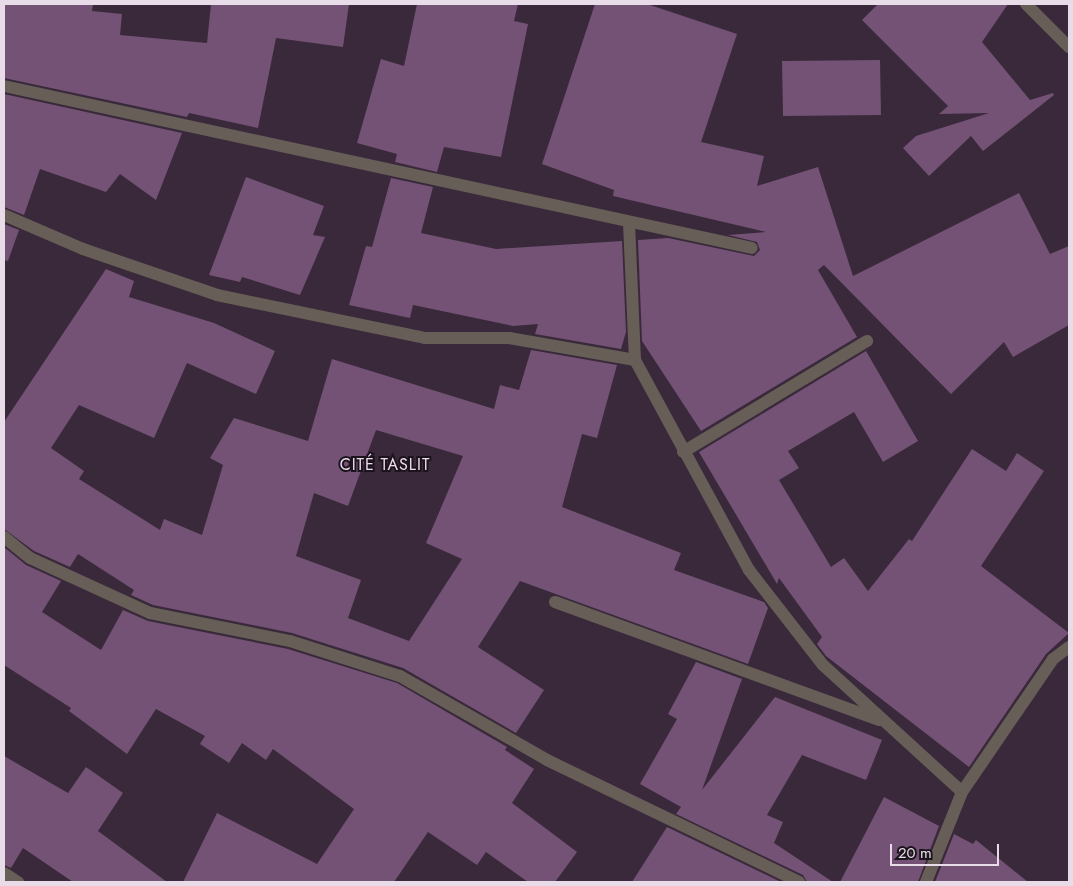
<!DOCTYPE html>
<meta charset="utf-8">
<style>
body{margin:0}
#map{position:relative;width:1073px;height:886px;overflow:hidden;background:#39293a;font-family:Jost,sans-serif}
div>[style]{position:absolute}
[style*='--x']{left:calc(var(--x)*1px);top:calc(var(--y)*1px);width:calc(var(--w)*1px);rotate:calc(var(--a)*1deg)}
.building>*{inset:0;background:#735275}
.street>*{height:12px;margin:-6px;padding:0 6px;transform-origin:6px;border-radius:6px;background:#675e57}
span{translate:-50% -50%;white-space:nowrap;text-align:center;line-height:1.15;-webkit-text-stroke:4px #1c141c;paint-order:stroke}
.neighbourhood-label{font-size:16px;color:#efdaf0;letter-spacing:1px}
.frame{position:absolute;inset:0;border:5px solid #e7dce7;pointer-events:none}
.scale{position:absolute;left:890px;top:844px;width:109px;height:22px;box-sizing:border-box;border:2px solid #e7dce7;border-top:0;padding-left:6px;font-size:15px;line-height:18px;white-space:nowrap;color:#e7dce7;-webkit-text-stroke:4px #1c141c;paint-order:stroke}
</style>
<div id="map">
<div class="building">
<div style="clip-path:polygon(4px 4px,93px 4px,92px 11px,122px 14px,120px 35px,207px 43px,211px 4px,349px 4px,343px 47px,276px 38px,258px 128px,189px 113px,187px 117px,4px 78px)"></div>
<div style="clip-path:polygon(417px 4px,518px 4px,514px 21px,528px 24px,501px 157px,444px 147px,437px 172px,395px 162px,397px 154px,357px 143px,381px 59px,404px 66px)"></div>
<div style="clip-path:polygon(595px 4px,647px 4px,737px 34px,701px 142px,764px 156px,757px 186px,818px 167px,853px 276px,1019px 193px,1050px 254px,1069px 246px,1069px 325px,1013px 357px,1004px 342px,951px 394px,824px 265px,818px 270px,857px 337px,701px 431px,642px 341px,638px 240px,668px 238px,754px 256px,760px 250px,757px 242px,728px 235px,766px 232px,613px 196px,614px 190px,542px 164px)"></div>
<div style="clip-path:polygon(878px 4px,1008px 4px,982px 42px,1030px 100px,1053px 93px,1054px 95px,983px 151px,971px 136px,929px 176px,903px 148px,916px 136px,989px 113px,939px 114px,948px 106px,862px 20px)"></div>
<div style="clip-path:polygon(880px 60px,881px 115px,783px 116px,782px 61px)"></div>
<div style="clip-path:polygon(4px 94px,182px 133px,156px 200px,120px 174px,106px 192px,40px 169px,24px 215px,4px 207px)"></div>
<div style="clip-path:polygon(246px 177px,324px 206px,313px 235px,325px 237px,300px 295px,242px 277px,240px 282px,209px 275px)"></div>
<div style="clip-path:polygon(391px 178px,433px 187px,421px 233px,496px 249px,622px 241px,626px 332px,621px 349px,535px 334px,538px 324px,513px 326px,413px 305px,410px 318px,349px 305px,366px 246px,372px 247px)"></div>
<div style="clip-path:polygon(4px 224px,19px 230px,8px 261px,4px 260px)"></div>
<div style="clip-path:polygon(evenodd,106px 269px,134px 281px,129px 297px,214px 323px,275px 351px,256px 394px,187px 363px,154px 438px,79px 405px,51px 448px,84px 471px,79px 479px,160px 530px,164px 519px,202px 535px,223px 465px,210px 458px,234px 418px,308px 441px,332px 359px,494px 409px,500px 385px,519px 390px,531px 350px,617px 365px,597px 438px,582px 434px,562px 507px,681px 553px,674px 570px,764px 602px,768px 608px,748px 664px,520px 581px,478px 647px,544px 690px,516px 733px,403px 668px,292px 633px,153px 605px,131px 595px,134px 590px,78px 554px,70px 567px,34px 551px,4px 529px,4px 422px,106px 269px,376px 430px,463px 456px,426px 543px,462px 559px,409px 641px,348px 618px,361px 580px,296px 556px,314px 493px,348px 506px,376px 430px)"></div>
<div style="clip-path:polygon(866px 351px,918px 441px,883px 462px,854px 412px,788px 451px,799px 468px,779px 480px,831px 567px,844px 558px,868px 591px,909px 539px,912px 541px,972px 449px,1006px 471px,1017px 453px,1044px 471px,981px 566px,1069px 633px,1046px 654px,969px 767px,826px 656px,817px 644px,822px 637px,779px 578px,777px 584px,699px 452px)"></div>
<div style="clip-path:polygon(4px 547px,26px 565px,61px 581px,42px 612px,101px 650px,123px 610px,148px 621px,288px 649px,397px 683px,507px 747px,505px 750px,534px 769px,512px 803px,577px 852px,555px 882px,528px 882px,486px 852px,477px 865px,428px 832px,394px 882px,183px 882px,217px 813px,317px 864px,354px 809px,273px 749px,266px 760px,242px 743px,229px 763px,200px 744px,205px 736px,156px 709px,127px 754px,69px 711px,71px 708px,4px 665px)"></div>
<div style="clip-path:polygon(696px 662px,742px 679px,702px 790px,775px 697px,882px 740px,866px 780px,802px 755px,767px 815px,783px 822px,774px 843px,833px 882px,807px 882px,803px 875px,676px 814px,681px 807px,640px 784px,677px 719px,668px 714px)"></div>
<div style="clip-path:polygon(4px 756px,68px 793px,86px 767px,123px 793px,98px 831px,167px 882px,73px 882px,23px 848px,11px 868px,4px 865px)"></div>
<div style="clip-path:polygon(884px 797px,939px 826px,918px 882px,840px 882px)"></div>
<div style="clip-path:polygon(667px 827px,781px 882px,632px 882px)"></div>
<div style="clip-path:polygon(954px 834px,973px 844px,976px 840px,1028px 882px,935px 882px)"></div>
</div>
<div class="street">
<div style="--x:1026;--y:4;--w:61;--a:45"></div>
<div style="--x:4;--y:86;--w:765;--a:12.22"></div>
<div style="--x:4;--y:215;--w:86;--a:23.3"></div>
<div style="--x:83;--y:249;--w:142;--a:18.9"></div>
<div style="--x:217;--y:295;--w:212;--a:11.7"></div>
<div style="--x:425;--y:338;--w:84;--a:0"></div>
<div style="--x:509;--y:338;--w:128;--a:9.9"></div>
<div style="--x:629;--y:223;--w:137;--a:87.5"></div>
<div style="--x:635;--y:360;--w:239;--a:61.5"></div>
<div style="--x:749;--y:570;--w:120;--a:52.1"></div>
<div style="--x:823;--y:665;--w:188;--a:42.4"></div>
<div style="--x:683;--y:452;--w:215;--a:-31.1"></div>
<div style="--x:4;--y:537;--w:33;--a:39"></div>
<div style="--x:30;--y:558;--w:132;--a:24.6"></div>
<div style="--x:150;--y:613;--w:143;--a:11.3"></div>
<div style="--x:290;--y:641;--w:115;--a:17.7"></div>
<div style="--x:400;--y:676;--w:169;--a:29.7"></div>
<div style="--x:547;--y:760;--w:280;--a:25.8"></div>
<div style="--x:555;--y:602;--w:345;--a:20"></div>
<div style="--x:4;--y:873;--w:17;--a:33"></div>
<div style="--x:926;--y:882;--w:97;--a:-68.2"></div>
<div style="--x:962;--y:792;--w:161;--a:-55.6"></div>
<div style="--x:1053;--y:659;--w:20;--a:-37"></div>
</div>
<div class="neighbourhood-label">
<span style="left:385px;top:465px">CITÉ TASLIT</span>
</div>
<div class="frame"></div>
<div class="scale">20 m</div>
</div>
